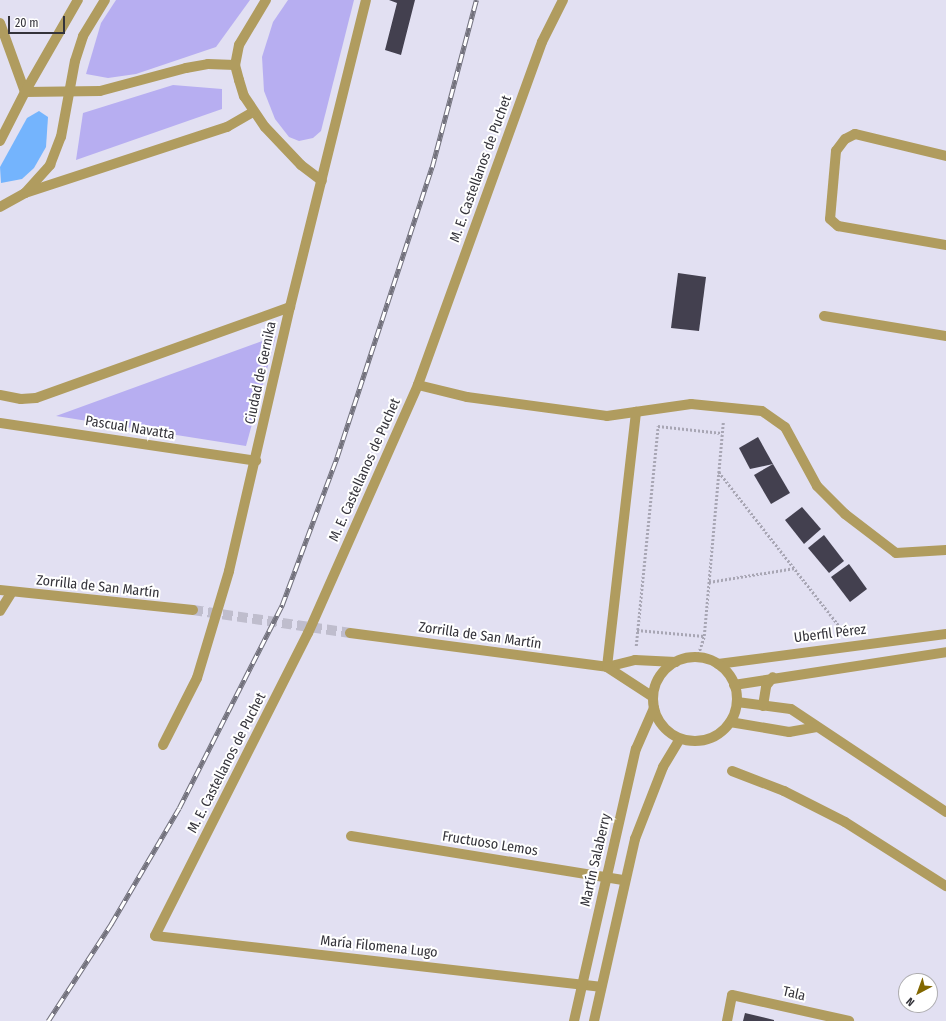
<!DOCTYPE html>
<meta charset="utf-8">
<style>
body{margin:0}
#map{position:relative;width:946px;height:1021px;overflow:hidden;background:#e2e0f2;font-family:"Fira Sans Condensed",sans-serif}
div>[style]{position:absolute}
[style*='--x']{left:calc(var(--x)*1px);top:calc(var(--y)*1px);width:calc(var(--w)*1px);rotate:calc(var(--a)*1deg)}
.green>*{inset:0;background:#b7aef1}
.water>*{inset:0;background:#74b4fd}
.building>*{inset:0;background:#43404f}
.tertiary-tunnel>*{height:10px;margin-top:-5px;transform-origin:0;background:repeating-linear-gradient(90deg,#bfbdcd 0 10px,transparent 0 15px)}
.path>*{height:2.5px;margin-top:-1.25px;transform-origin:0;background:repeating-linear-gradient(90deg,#a8a6b4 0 2px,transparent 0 4px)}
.service>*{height:10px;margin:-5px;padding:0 5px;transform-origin:5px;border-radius:5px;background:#b09c5f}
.minor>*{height:10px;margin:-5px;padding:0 5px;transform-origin:5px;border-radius:5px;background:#b09c5f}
.tertiary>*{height:10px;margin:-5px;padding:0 5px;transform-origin:5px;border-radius:5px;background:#b09c5f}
.tertiary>.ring{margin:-5px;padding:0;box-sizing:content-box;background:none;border:10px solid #b09c5f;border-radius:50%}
.rail>*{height:4.5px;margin-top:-2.25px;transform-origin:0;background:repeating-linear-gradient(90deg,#fff 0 9px,#72717c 0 18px);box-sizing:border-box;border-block:1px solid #72717c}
span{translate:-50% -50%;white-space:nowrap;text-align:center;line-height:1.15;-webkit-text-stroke:4px #fff;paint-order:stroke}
.street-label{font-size:14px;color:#34333a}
.north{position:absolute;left:898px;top:973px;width:40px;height:40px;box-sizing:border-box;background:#fff;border:1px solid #aeadb0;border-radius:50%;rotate:221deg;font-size:11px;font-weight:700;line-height:16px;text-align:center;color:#34333a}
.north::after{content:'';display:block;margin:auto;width:14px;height:18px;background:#826700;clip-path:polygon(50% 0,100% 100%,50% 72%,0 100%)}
.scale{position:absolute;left:8px;top:16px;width:57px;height:18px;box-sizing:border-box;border:2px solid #34333a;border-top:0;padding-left:5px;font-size:12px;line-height:14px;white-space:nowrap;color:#34333a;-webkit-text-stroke:3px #fff;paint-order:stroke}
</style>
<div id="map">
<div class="green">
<div style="clip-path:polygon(116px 0,250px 0,216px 47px,136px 74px,108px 78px,86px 74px,101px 23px)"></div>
<div style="clip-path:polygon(288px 0,354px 0,321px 131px,313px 138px,299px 141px,289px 137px,275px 119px,264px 91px,262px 57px,273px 22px)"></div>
<div style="clip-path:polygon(173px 85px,222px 89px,222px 109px,76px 160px,83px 113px)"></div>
<div style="clip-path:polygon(276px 336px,246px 446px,56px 416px)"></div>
</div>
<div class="water">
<div style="clip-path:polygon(39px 111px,48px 117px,46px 147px,34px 168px,22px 179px,1px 183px,0 167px,27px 118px)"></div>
</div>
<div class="building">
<div style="clip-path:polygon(389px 0,415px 0,401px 55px,385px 50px,397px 3px)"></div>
<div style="clip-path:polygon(678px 273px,706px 277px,699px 331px,671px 328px)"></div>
<div style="clip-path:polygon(758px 437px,773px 464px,750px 469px,739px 448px)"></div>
<div style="clip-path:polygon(773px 464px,790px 493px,771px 504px,754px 475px)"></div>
<div style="clip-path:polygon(802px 507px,821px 529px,804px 544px,785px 520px)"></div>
<div style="clip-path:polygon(824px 535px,844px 561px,829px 573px,808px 548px)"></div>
<div style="clip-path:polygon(849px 564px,867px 589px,850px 602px,831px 577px)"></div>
<div style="clip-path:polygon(745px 1013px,774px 1020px,774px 1021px,743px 1021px)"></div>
</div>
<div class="tertiary-tunnel">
<div style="--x:193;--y:610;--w:159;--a:8.3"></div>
</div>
<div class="path">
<div style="--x:719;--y:472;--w:204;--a:52"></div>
<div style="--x:709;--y:582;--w:87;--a:-9.2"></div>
<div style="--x:637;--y:630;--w:67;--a:5.1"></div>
<div style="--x:636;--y:646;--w:221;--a:-84.3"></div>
<div style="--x:658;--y:426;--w:64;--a:6.2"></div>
<div style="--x:697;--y:658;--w:23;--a:-72"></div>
<div style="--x:704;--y:636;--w:215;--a:-84.9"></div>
</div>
<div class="service">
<div style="--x:946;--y:156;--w:94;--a:-166.4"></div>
<div style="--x:855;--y:134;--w:11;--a:153"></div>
<div style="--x:845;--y:139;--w:15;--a:127"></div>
<div style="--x:836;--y:151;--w:68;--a:95"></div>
<div style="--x:830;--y:219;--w:11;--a:41"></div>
<div style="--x:838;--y:226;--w:110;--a:10"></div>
<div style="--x:824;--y:316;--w:124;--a:9.3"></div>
<div style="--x:0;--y:395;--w:21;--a:11"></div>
<div style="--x:21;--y:399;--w:15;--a:-4"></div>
<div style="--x:36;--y:398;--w:270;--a:-19.7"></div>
<div style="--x:0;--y:611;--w:22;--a:-58"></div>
<div style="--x:607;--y:667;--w:257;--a:-83.5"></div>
</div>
<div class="minor">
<div style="--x:266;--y:0;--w:52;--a:121"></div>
<div style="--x:239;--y:45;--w:20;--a:101"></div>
<div style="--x:235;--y:65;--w:16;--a:75"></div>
<div style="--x:239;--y:80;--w:17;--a:73"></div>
<div style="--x:244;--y:96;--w:37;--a:56"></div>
<div style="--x:265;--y:127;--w:52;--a:46.5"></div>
<div style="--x:301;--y:165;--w:26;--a:37"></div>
<div style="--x:563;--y:0;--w:47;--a:116.6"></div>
<div style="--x:542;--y:42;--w:365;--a:109.9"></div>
<div style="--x:418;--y:385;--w:271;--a:113.9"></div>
<div style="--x:308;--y:633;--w:339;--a:116.8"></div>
<div style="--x:155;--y:936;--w:448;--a:6.5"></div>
<div style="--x:0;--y:23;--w:73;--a:70.1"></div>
<div style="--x:25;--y:92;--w:75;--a:-0.8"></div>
<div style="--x:100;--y:91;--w:89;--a:-15"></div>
<div style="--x:186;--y:68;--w:22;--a:-10"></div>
<div style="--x:208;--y:64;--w:27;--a:2"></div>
<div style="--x:25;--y:193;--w:213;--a:-18.1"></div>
<div style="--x:227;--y:127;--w:30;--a:-30"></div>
<div style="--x:418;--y:385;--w:50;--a:13.8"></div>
<div style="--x:467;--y:397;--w:141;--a:7.7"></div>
<div style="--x:607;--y:416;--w:85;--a:-8.1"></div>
<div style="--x:691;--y:404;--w:71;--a:5.6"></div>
<div style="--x:762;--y:411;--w:28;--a:35"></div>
<div style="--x:785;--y:427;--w:67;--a:61.5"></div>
<div style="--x:817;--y:486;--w:40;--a:45"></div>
<div style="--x:845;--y:514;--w:64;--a:37.4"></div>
<div style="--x:896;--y:553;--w:50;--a:-3.4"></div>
<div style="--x:0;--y:423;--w:259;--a:8.4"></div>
<div style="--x:718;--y:664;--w:230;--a:-7.5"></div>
<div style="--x:734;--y:685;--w:215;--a:-8.8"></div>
<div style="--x:163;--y:745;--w:75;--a:-63.1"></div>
<div style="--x:197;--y:678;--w:112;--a:-73.3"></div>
<div style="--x:229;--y:571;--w:271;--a:-77"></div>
<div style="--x:290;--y:307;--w:316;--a:-76.1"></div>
<div style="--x:732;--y:771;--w:56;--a:21"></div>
<div style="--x:784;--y:791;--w:68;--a:26.9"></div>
<div style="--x:845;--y:822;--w:120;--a:32.4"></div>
<div style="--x:351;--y:836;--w:277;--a:9.2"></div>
<div style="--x:727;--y:1021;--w:26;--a:-79"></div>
<div style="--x:732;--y:995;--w:120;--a:12.5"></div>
</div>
<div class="tertiary">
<div style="--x:0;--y:141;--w:55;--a:-63"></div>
<div style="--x:25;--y:92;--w:106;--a:-60.1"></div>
<div style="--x:0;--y:207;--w:29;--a:-29"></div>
<div style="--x:25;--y:193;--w:38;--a:-48"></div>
<div style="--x:50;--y:165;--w:30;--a:-69"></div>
<div style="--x:61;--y:137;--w:77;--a:-79.6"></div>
<div style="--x:75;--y:61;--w:26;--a:-72"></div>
<div style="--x:83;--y:36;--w:42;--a:-58.6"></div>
<div style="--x:0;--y:590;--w:194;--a:5.9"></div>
<div style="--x:350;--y:633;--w:259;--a:7.5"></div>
<div style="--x:607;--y:667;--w:29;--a:-14"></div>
<div style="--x:635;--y:660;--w:41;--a:2.8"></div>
<div class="ring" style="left:653px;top:657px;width:74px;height:74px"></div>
<div style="--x:607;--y:667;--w:55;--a:33.1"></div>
<div style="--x:737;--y:702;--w:54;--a:7.4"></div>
<div style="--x:791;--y:709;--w:186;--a:33.6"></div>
<div style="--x:763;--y:706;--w:20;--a:-81"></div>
<div style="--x:766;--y:686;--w:11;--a:-52"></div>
<div style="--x:730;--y:722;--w:60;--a:9.6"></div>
<div style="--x:789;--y:732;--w:28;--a:-10"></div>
<div style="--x:574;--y:1021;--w:279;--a:-77.2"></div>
<div style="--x:636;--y:749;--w:45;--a:-66.3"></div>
<div style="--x:594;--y:1021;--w:187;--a:-77.3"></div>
<div style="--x:635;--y:839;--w:77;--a:-68.7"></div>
<div style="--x:663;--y:767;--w:33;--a:-59"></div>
</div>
<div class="rail">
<div style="--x:48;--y:1021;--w:116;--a:-57"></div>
<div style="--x:111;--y:924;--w:134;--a:-59.6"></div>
<div style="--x:179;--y:808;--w:228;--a:-63.1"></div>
<div style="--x:282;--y:605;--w:158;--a:-69.6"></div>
<div style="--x:337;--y:457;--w:305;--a:-71.9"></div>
<div style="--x:432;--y:167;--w:173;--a:-75.2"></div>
</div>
<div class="street-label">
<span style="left:481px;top:169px;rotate:-70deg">M. E. Castellanos de Puchet</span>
<span style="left:261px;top:373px;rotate:-78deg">Ciudad de Gernika</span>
<span style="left:130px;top:428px;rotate:9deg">Pascual Navatta</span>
<span style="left:365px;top:470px;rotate:-66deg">M. E. Castellanos de Puchet</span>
<span style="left:98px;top:587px;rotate:6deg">Zorrilla de San Martín</span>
<span style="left:830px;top:634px;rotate:-7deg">Uberfil Pérez</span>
<span style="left:480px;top:636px;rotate:8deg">Zorrilla de San Martín</span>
<span style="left:227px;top:763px;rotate:-63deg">M. E. Castellanos de Puchet</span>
<span style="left:490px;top:844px;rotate:9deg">Fructuoso Lemos</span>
<span style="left:596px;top:860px;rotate:-77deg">Martín Salaberry</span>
<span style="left:379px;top:947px;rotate:6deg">María Filomena Lugo</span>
<span style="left:794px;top:994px;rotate:13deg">Tala</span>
</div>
<div class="north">N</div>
<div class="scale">20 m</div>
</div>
